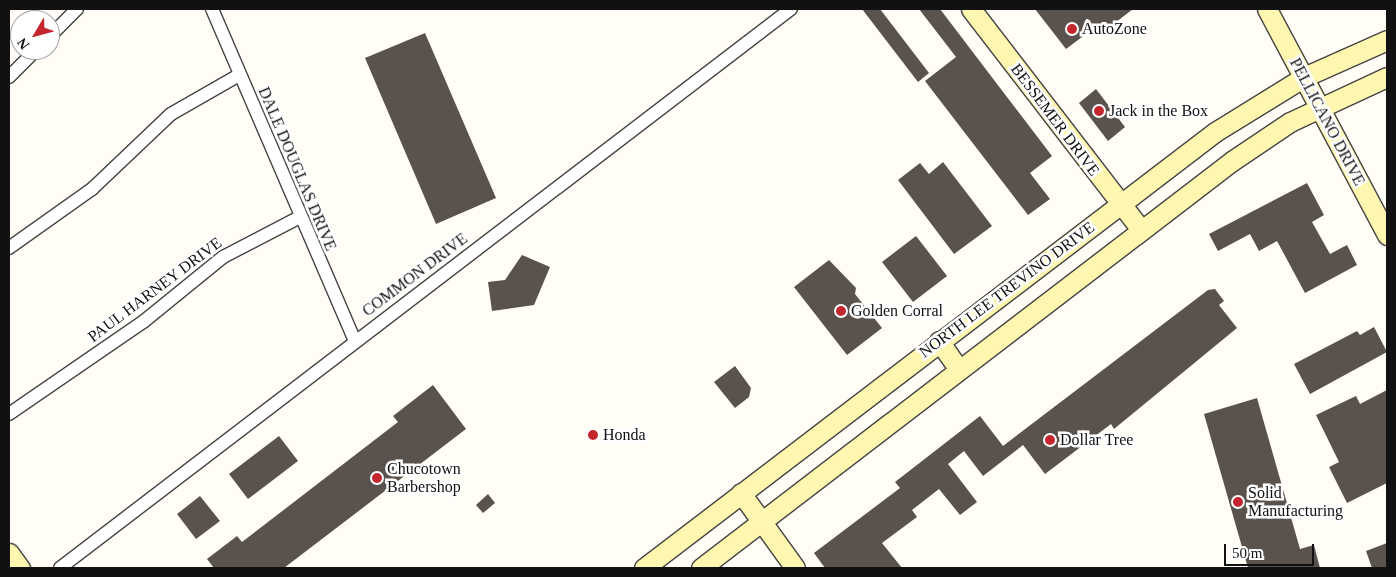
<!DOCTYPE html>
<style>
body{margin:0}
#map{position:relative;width:1396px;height:577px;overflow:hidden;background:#fffdf5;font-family:Georgia,serif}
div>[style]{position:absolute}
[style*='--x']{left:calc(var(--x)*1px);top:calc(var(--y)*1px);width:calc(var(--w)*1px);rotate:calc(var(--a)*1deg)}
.building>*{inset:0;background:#5a524d}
.roads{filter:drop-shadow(1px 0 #444) drop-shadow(-1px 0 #444) drop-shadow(0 1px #444) drop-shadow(0 -1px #444)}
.street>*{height:12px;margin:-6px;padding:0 6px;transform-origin:6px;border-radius:6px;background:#fff}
.secondary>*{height:19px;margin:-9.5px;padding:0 9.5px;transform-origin:9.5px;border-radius:9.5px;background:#fff6b0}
.dots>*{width:14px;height:14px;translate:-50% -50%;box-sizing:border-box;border:2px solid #fff;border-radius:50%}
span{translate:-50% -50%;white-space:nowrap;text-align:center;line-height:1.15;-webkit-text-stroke:5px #fff;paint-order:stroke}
.poi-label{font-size:16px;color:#111}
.left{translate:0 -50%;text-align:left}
.street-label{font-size:16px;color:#111}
.frame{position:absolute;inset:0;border:10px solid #111;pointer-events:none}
.north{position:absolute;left:10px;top:10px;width:50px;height:50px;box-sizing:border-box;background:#fff;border:1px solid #a0a0a0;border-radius:50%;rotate:233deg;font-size:14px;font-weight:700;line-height:20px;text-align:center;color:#111}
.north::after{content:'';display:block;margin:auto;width:18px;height:22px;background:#c4262e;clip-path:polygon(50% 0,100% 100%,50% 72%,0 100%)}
.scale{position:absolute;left:1224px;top:544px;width:90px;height:22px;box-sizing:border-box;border:2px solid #111;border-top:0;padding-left:6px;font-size:15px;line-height:18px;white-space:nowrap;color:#111;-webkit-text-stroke:4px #fff;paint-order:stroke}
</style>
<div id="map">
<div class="building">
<div style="clip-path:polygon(862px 9px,880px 9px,929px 73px,918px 82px)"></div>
<div style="clip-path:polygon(919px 9px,940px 9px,1052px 156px,1030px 173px,1050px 199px,1028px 215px,925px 81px,956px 57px)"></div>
<div style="clip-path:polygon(1035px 9px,1133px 9px,1103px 32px,1098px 25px,1066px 49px)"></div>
<div style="clip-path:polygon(425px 33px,496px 198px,436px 224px,365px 58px)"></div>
<div style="clip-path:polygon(1096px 89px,1125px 127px,1108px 141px,1079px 103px)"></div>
<div style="clip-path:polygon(943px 162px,992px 226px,954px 254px,898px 180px,920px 163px,929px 174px)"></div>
<div style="clip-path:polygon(1307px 183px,1324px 215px,1312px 222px,1330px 254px,1347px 245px,1357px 265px,1305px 293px,1277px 241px,1259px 251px,1250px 234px,1218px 251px,1209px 234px)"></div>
<div style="clip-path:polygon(916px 236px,947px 276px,913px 302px,882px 262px)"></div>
<div style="clip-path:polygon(522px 255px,550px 267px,534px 305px,492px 311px,488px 282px,505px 280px)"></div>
<div style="clip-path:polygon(829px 260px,856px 288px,855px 294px,882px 328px,847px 355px,794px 287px)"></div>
<div style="clip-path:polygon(1215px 289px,1224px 301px,1219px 305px,1237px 328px,1114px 429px,1111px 424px,1045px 474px,1023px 445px,983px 476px,964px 451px,948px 464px,977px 502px,960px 515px,939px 489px,912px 510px,917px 517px,882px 543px,902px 568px,825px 568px,814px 553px,900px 488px,895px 482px,980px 416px,1003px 446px,1208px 290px)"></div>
<div style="clip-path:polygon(1374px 327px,1387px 352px,1310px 394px,1294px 364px,1357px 331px,1360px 335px)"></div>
<div style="clip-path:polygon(735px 366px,751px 388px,749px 397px,735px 408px,714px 382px)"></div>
<div style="clip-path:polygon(433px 385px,466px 429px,284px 568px,214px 568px,207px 559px,237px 536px,242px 542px,398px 422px,393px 416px)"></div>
<div style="clip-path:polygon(1387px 390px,1387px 483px,1347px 503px,1329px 467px,1339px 462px,1316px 415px,1356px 396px,1360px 404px)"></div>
<div style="clip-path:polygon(1257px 398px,1300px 549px,1314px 545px,1320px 568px,1248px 568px,1204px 414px)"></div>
<div style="clip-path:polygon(279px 436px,298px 461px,248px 499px,229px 474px)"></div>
<div style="clip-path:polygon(488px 494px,495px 503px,483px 513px,476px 505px)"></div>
<div style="clip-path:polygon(200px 496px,220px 521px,196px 539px,177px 514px)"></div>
<div style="clip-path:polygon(1387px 543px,1387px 568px,1372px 568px,1366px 551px)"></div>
</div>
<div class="roads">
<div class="street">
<div style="--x:212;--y:9;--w:361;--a:66.7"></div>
<div style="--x:50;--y:36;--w:38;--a:-45"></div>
<div style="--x:9;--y:77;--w:38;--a:-45"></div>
<div style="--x:9;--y:248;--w:102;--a:-35.4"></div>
<div style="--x:92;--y:189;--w:109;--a:-43.5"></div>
<div style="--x:171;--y:114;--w:78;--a:-29.8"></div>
<div style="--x:9;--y:414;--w:163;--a:-34.5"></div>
<div style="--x:143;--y:322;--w:103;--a:-39.1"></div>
<div style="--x:223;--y:257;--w:87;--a:-27.5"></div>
<div style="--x:60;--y:568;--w:920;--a:-37.41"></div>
</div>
<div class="secondary">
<div style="--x:971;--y:9;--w:279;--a:52.4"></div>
<div style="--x:1267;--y:9;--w:256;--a:62"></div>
<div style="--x:939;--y:341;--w:35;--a:55"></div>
<div style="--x:741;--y:493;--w:92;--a:54.2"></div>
<div style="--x:9;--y:553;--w:19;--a:54"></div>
<div style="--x:644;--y:568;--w:718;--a:-37.36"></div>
<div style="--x:1215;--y:132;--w:105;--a:-31.7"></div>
<div style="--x:1304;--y:77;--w:91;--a:-24"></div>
<div style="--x:701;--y:568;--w:669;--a:-37.47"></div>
<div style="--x:1232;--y:161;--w:70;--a:-33.9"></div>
<div style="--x:1290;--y:122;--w:107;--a:-24.9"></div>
</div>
</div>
<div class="dots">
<div style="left:1072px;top:29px;background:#c4262e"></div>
<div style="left:1099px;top:111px;background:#c4262e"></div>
<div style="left:841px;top:311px;background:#c4262e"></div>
<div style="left:593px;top:435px;background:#c4262e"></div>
<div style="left:1050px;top:440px;background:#c4262e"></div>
<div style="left:377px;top:478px;background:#c4262e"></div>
<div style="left:1238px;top:502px;background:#c4262e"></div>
</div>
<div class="poi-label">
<span class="left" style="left:1082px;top:29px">AutoZone</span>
<span class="left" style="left:1109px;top:111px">Jack in the Box</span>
<span class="left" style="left:851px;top:311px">Golden Corral</span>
<span class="left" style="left:603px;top:435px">Honda</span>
<span class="left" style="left:1060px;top:440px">Dollar Tree</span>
<span class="left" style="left:387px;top:478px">Chucotown<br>Barbershop</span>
<span class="left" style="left:1248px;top:502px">Solid<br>Manufacturing</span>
</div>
<div class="street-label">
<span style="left:1055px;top:120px;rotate:53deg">BESSEMER DRIVE</span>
<span style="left:1327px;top:122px;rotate:62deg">PELLICANO DRIVE</span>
<span style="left:297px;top:169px;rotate:67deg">DALE DOUGLAS DRIVE</span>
<span style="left:415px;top:275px;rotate:-37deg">COMMON DRIVE</span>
<span style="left:155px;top:290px;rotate:-37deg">PAUL HARNEY DRIVE</span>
<span style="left:1007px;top:290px;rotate:-37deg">NORTH LEE TREVINO DRIVE</span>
</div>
<div class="frame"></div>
<div class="north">N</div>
<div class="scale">50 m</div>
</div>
